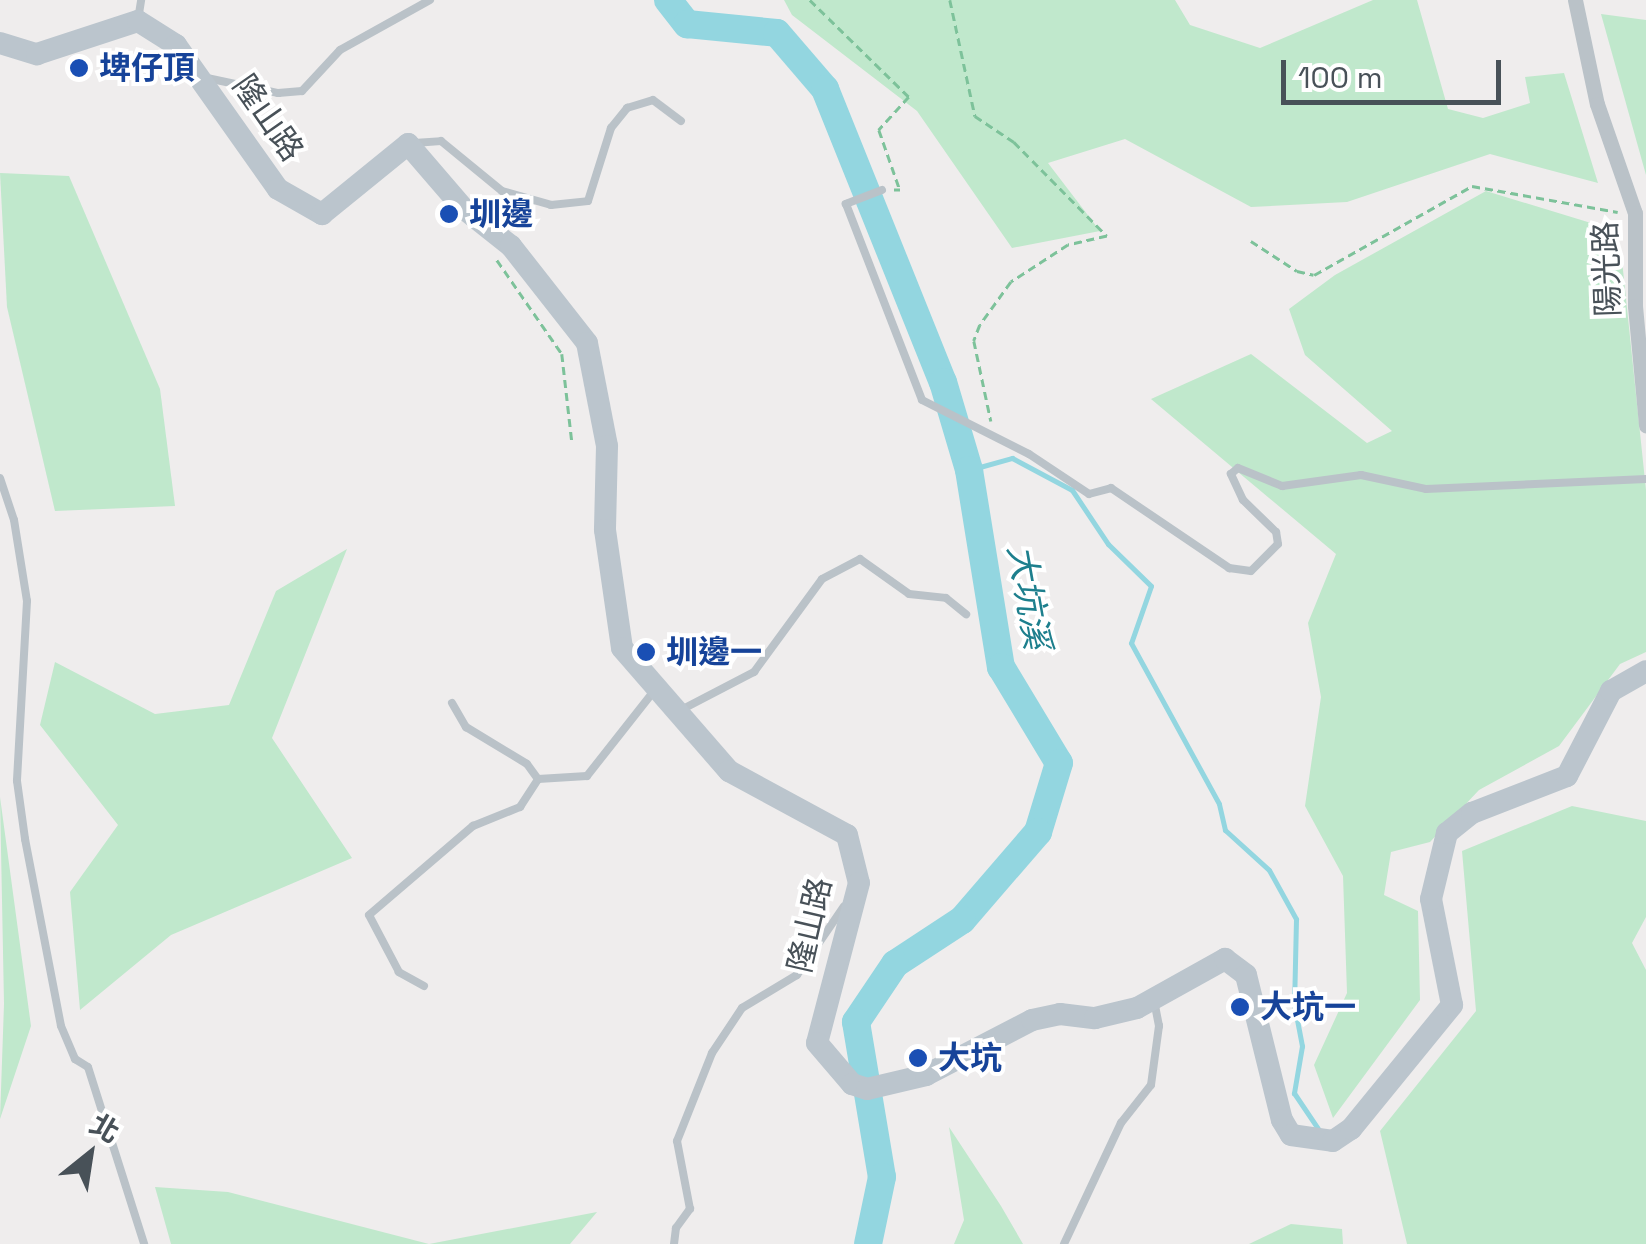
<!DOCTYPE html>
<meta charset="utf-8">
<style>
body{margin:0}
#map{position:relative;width:1646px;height:1244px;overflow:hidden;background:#efeded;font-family:"Space Grotesk","Noto Sans TC",sans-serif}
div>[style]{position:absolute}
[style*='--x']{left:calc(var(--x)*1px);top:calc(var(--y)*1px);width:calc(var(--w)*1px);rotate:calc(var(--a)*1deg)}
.green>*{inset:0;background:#c0e8cc}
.stream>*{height:5px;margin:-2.5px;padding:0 2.5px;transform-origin:2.5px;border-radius:2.5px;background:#93d6e0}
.river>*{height:28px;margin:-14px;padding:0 14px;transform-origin:14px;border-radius:14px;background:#93d6e0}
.path>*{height:2.5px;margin-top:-1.25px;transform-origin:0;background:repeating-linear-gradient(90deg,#7dc29a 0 8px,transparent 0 13px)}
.lane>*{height:8px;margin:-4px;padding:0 4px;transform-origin:4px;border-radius:4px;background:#bac2c8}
.street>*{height:15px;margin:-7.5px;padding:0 7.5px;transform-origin:7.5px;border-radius:7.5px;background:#bac2c8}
.secondary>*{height:22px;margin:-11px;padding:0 11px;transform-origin:11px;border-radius:11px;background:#bbc5cd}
.dots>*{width:28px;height:28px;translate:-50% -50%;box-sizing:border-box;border:5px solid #fff;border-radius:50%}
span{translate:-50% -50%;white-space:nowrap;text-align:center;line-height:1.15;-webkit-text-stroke:8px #fff;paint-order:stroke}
.transit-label{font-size:32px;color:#164399;font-weight:700}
.left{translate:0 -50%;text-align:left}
.street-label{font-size:32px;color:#485158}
.water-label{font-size:35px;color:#1d7f8d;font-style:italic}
.north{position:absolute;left:40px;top:1104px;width:100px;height:100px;-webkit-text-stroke:8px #fff;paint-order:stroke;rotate:30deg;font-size:28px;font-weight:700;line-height:40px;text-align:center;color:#485158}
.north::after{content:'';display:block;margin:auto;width:35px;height:45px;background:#485158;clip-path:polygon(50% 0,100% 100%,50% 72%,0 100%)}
.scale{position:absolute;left:1281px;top:60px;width:220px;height:45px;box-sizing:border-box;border:5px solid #485158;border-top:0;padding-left:12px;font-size:30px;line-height:35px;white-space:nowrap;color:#485158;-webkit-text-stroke:8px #fff;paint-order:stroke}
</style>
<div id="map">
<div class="green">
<div style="clip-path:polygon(784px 0,1175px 0,1190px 25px,1260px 48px,1373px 0,1417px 0,1448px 109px,1483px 118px,1530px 103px,1525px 77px,1564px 73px,1598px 183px,1490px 154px,1347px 202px,1251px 207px,1125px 139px,1048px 163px,1100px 231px,1012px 248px,917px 111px,792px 15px)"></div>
<div style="clip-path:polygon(1601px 14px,1646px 20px,1646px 175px)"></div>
<div style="clip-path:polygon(0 173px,69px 176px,160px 389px,175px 506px,55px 511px,7px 307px)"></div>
<div style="clip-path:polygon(1486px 191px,1591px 223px,1621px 251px,1646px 490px,1646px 652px,1620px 664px,1559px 746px,1479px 790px,1430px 842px,1391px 852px,1384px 895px,1418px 911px,1420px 1000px,1333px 1118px,1314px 1065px,1347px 993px,1343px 876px,1305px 806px,1321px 697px,1308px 623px,1336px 554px,1151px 399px,1251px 354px,1367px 443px,1392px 431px,1305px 355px,1289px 309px,1335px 275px)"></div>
<div style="clip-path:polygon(347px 549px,272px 738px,352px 858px,171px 935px,80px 1010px,70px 892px,118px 825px,40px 725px,55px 662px,155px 714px,229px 705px,276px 591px)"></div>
<div style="clip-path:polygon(0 797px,31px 1026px,0 1119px,4px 1004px)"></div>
<div style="clip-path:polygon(1572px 806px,1646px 821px,1646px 917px,1632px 943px,1646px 970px,1646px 1244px,1407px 1244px,1380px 1131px,1476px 1011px,1462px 851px)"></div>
<div style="clip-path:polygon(949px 1127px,1001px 1206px,1023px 1244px,954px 1244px,964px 1220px)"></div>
<div style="clip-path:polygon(155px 1187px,228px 1192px,429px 1244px,171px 1244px)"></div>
<div style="clip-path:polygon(597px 1212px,570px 1244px,429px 1244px)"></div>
<div style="clip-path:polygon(1291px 1224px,1342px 1229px,1343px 1244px,1249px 1244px)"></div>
</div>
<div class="stream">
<div style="--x:969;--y:470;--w:45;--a:-15.6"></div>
<div style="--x:1012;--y:458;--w:68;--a:28.1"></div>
<div style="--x:1072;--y:490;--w:65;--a:56.3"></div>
<div style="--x:1108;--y:544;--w:60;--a:44.3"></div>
<div style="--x:1151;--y:586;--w:60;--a:109.3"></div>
<div style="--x:1131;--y:643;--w:183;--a:61.3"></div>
<div style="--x:1219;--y:804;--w:27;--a:77"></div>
<div style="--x:1225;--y:830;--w:59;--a:42.3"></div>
<div style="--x:1269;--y:870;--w:56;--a:61.1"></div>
<div style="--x:1296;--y:919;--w:85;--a:91.3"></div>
<div style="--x:1294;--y:1004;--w:43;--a:79.2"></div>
<div style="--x:1302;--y:1046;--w:48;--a:99.7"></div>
<div style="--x:1294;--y:1093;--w:45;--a:56"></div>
</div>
<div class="river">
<div style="--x:668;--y:0;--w:31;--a:52"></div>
<div style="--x:687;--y:24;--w:90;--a:5.7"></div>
<div style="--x:777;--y:33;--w:74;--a:49.4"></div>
<div style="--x:825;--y:89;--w:316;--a:68.1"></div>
<div style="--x:943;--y:382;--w:92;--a:73.5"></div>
<div style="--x:969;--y:470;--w:200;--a:80.8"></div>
<div style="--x:1001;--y:667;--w:112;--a:58.9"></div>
<div style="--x:1059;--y:763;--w:72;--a:106.9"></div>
<div style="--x:1038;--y:832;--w:116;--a:130.8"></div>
<div style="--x:962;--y:920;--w:80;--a:146.7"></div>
<div style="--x:895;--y:964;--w:70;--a:123.9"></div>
<div style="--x:856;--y:1022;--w:157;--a:80.5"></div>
<div style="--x:882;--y:1177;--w:68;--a:101.8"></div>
</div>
<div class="path">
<div style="--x:810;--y:0;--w:139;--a:44.4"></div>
<div style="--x:909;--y:97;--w:45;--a:132.3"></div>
<div style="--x:879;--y:130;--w:64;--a:70.7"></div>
<div style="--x:900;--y:190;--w:6;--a:180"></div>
<div style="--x:950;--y:0;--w:119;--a:77.8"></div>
<div style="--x:975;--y:116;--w:47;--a:33.7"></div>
<div style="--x:1014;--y:142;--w:132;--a:45.3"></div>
<div style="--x:1107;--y:236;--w:40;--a:167"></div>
<div style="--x:1068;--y:245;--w:68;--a:147"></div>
<div style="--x:1011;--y:282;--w:53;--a:125.8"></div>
<div style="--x:980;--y:325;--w:17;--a:111"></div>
<div style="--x:974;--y:341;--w:82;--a:78"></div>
<div style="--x:1251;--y:241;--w:55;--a:33.1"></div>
<div style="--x:1297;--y:271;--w:17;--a:13"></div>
<div style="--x:1314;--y:275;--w:181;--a:-29.4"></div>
<div style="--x:1472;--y:186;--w:148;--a:10.1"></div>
<div style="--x:497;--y:260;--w:114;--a:55.3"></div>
<div style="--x:562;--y:354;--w:89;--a:83.5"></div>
</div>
<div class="lane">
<div style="--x:138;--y:20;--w:20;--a:-81"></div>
<div style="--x:207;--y:78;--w:73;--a:11.9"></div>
<div style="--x:278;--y:93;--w:24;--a:-5"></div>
<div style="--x:302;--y:91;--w:56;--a:-47.2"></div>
<div style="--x:340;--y:50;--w:103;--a:-29.1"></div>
<div style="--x:414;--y:143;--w:27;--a:-4"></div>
<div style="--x:441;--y:141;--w:79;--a:39.3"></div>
<div style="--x:502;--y:191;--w:51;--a:15.9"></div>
<div style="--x:551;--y:205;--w:37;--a:-6"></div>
<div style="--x:588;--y:201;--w:77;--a:-72.5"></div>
<div style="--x:611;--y:128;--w:26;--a:-51"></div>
<div style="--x:627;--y:108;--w:27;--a:-17"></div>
<div style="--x:653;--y:100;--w:35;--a:37"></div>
<div style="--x:882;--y:190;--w:39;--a:159"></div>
<div style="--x:846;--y:204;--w:210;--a:68.8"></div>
<div style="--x:922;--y:400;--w:120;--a:26.8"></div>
<div style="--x:1029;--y:454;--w:72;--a:33.7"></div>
<div style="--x:1089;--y:494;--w:23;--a:-15"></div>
<div style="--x:1111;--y:488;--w:143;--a:34.1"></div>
<div style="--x:1229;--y:568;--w:22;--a:8"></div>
<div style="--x:1251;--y:571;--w:38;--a:-45"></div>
<div style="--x:1278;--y:544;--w:12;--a:-99"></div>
<div style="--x:1276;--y:532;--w:46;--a:-135.9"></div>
<div style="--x:1243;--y:500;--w:29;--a:-115"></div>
<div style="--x:1231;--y:474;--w:9;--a:-41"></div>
<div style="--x:1238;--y:468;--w:48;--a:22.2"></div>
<div style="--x:1282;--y:486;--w:80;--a:-7.9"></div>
<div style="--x:1361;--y:475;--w:66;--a:12.2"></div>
<div style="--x:1426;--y:489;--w:220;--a:-2.6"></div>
<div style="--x:0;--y:478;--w:44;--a:71.6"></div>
<div style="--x:14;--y:520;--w:82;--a:80.9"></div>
<div style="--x:27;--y:601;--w:180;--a:93.2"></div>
<div style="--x:17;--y:781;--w:59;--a:82.1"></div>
<div style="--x:25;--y:839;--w:190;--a:79.1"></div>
<div style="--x:61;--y:1026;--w:36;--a:67"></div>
<div style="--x:75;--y:1059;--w:15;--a:32"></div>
<div style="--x:88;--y:1067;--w:186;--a:72.4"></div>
<div style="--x:452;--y:703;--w:28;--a:60"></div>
<div style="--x:466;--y:727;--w:71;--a:31.2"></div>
<div style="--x:527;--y:764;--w:19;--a:54"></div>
<div style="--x:679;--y:711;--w:85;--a:-27.5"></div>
<div style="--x:754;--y:672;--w:115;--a:-53.8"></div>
<div style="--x:822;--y:579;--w:43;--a:-27.8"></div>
<div style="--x:860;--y:559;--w:60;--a:35.5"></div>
<div style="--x:909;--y:594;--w:37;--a:6"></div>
<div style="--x:946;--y:598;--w:26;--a:39"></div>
<div style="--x:424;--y:986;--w:29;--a:-151"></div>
<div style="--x:399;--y:972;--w:64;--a:-117.8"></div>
<div style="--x:369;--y:915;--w:137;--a:-40.6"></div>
<div style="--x:473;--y:826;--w:51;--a:-22"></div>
<div style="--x:520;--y:807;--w:33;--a:-57"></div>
<div style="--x:538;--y:779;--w:49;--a:-3.5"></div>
<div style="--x:587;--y:776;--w:107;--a:-51.8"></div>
<div style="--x:674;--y:1244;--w:16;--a:-83"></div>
<div style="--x:676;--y:1228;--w:24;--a:-54"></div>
<div style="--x:690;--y:1209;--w:69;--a:-100.8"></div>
<div style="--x:677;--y:1141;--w:95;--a:-68.3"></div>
<div style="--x:712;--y:1053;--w:54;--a:-56.3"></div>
<div style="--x:742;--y:1008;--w:64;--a:-31"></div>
<div style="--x:797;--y:975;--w:83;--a:-55.7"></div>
<div style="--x:1064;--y:1244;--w:134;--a:-64.8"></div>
<div style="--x:1121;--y:1123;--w:48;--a:-51.7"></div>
<div style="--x:1151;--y:1085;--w:60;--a:-82.3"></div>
<div style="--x:1159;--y:1026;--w:25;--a:-101"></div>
</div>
<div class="street">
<div style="--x:1575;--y:0;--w:106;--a:78.1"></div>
<div style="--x:1597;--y:104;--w:115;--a:70.8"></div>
<div style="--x:1635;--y:213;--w:93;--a:90"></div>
<div style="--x:1635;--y:306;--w:120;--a:84.7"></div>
</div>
<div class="secondary">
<div style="--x:0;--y:43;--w:39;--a:17"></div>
<div style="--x:37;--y:54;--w:106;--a:-18.1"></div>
<div style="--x:138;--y:21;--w:45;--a:32.3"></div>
<div style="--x:176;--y:45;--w:176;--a:54.7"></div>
<div style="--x:278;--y:189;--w:51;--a:29.6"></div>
<div style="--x:322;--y:214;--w:111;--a:-39.1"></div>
<div style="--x:408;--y:144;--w:84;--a:49.3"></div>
<div style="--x:463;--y:208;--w:61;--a:38.4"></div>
<div style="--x:511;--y:246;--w:123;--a:51.9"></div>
<div style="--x:587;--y:343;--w:105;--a:79"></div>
<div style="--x:607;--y:446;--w:84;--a:91.4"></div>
<div style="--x:605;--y:530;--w:119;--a:81.8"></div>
<div style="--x:622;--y:648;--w:163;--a:49"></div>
<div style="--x:729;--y:771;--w:134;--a:28.5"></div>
<div style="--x:847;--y:835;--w:49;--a:76"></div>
<div style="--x:859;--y:883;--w:165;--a:104.7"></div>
<div style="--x:817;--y:1043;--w:54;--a:49.5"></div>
<div style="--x:852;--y:1084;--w:16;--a:18"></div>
<div style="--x:867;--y:1089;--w:61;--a:-13.3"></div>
<div style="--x:926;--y:1075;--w:119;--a:-27.4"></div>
<div style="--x:1032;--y:1020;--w:29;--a:-12"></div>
<div style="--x:1060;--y:1014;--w:35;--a:7"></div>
<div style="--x:1095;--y:1018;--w:43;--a:-13.4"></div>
<div style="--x:1137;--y:1008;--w:101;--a:-29.1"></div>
<div style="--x:1225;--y:959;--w:26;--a:37"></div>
<div style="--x:1246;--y:975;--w:149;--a:76.1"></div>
<div style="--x:1282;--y:1120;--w:17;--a:59"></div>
<div style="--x:1291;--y:1135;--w:42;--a:8.1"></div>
<div style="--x:1333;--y:1141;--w:22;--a:-34"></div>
<div style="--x:1351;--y:1129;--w:160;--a:-50.8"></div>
<div style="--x:1452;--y:1005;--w:108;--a:-101.2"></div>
<div style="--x:1431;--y:899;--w:68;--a:-76.4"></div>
<div style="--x:1447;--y:833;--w:32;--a:-39"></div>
<div style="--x:1472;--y:813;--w:102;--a:-21.3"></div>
<div style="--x:1567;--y:776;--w:96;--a:-62.6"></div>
<div style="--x:1611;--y:691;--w:40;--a:-29.7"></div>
</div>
<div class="dots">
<div style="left:79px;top:68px;background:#1a4fb4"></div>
<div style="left:449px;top:214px;background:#1a4fb4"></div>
<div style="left:646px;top:652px;background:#1a4fb4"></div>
<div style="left:1240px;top:1007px;background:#1a4fb4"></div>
<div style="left:918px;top:1058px;background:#1a4fb4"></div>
</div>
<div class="transit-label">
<span class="left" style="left:99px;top:68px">埤仔頂</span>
<span class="left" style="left:469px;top:214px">圳邊</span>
<span class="left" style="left:666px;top:652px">圳邊一</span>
<span class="left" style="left:1260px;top:1007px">大坑一</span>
<span class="left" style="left:938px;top:1058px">大坑</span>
</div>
<div class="street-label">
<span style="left:268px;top:118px;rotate:55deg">隆山路</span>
<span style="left:1607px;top:269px;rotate:-92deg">陽光路</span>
<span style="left:810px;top:925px;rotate:-77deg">隆山路</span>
</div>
<div class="water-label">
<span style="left:1029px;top:597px;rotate:80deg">大坑溪</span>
</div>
<div class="north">北</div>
<div class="scale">100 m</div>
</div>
